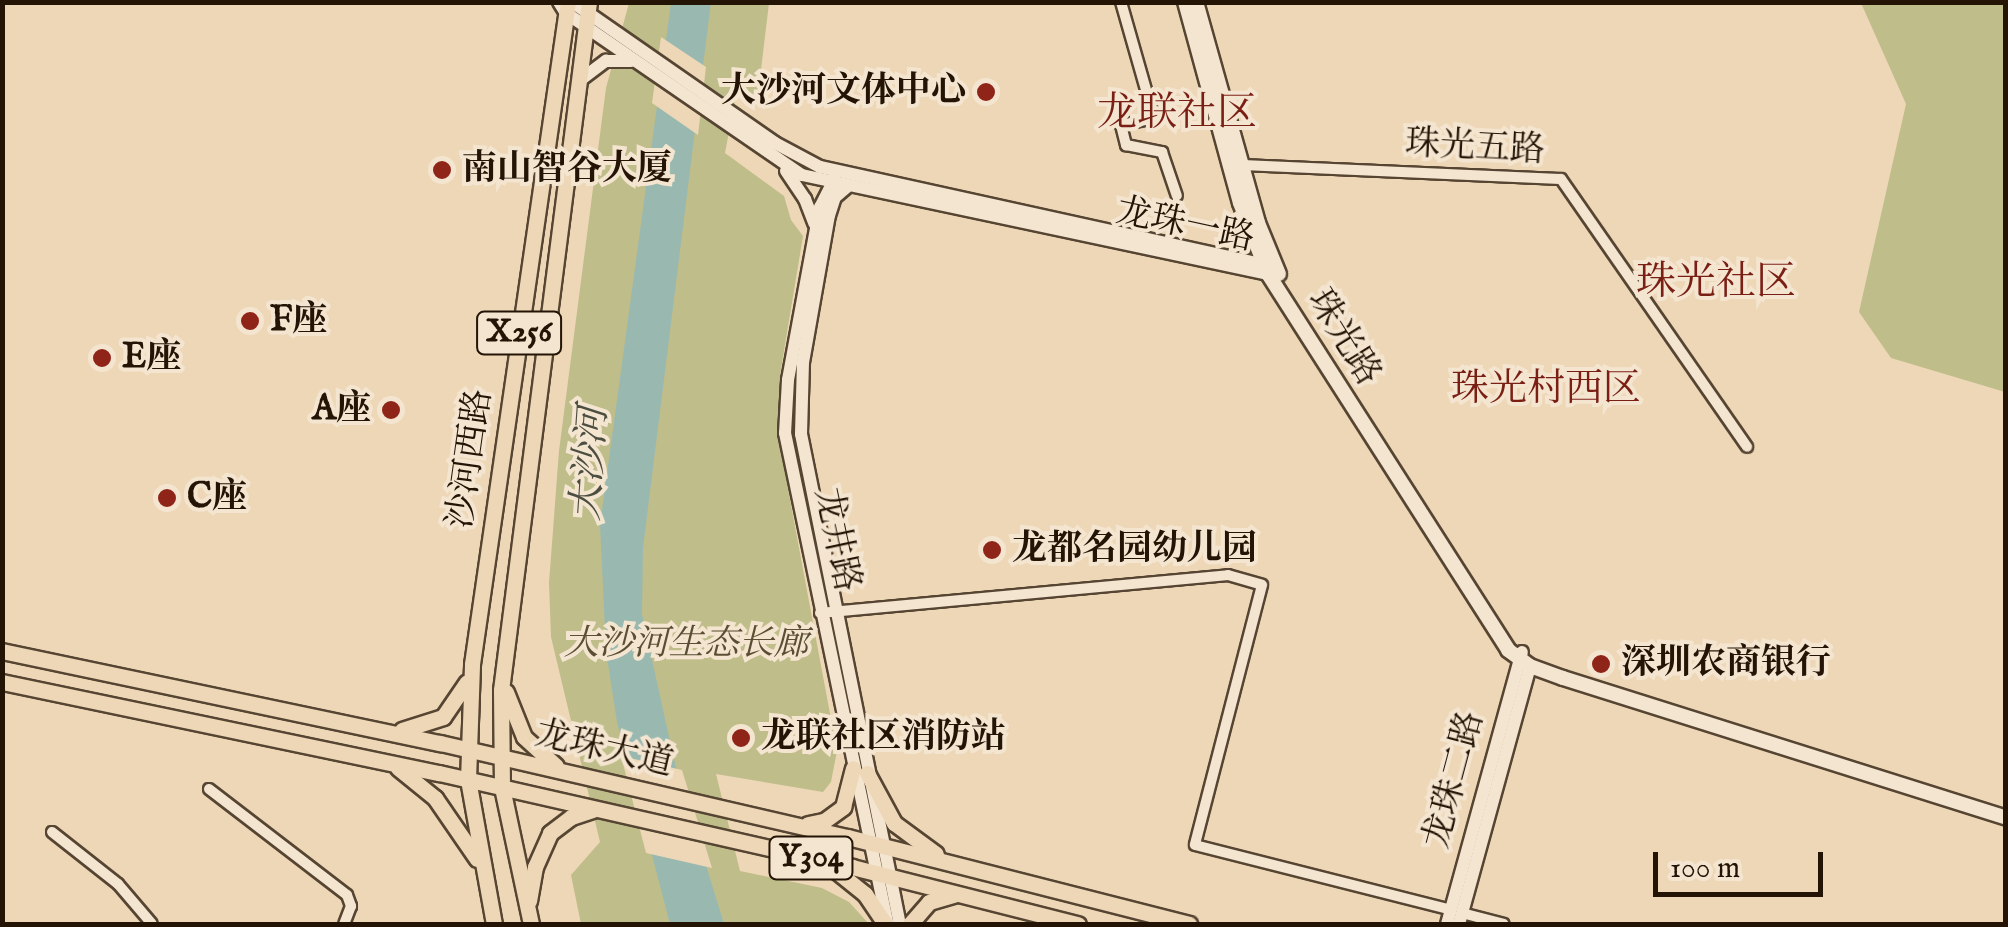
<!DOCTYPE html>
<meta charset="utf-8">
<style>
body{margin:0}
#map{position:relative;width:2008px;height:927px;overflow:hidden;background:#eed7b7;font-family:"IM FELL English","Noto Serif SC",serif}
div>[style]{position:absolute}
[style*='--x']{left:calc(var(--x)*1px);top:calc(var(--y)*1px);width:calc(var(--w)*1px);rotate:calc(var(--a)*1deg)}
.green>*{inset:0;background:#bfbd8a}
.water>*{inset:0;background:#99b9b0}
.pier>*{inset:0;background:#eed7b7}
.roads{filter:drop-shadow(2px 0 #564532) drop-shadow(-2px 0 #564532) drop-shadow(0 2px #564532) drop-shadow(0 -2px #564532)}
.minor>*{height:10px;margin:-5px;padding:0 5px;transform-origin:5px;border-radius:5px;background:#f4e5d0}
.tertiary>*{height:12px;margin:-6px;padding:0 6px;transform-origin:6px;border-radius:6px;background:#f4e5d0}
.secondary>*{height:14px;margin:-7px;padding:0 7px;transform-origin:7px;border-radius:7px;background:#f4e5d0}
.primary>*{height:15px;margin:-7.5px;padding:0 7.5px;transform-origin:7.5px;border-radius:7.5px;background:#eed7b7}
.dots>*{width:28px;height:28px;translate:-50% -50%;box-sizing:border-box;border:5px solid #f4e5d0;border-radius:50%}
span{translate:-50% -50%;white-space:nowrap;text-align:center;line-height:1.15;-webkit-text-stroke:8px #f4e5d0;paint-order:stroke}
.shield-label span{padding:2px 8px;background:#f4e5d0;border:2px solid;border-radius:8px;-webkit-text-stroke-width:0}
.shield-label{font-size:32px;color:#231405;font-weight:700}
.poi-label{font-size:35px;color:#231405;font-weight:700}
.right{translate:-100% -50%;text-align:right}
.left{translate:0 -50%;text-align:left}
.street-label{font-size:35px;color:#231405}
.park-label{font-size:35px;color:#5a4f34;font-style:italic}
.neighbourhood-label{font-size:38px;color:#7a1f14}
.water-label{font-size:38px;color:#4c4e41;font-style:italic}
.quarter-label{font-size:40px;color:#7a1f14}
.frame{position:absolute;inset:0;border:5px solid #231405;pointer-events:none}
.scale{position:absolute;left:1653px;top:852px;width:170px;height:45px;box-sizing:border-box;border:5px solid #231405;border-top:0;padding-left:12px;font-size:30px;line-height:35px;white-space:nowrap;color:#231405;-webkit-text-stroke:8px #f4e5d0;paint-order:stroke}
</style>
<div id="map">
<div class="green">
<div style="clip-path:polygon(629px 3px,769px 3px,757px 103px,737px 89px,725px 153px,784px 196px,791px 220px,803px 236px,780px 375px,779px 441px,837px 751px,831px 782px,823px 792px,716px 774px,740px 871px,822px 888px,849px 902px,869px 924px,581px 924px,571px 875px,600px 842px,551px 637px,549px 583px,559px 451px,606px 88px)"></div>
<div style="clip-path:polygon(1861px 3px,2005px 3px,2005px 392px,1891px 358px,1859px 312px,1906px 104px)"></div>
</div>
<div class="water">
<div style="clip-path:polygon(711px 2px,643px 548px,642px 614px,675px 764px,724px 924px,670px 924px,617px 722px,606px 651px,600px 525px,671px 3px)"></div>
</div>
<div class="pier">
<div style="clip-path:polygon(661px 37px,706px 67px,698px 135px,652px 103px)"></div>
<div style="clip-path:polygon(621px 756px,682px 770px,712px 868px,646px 853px)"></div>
</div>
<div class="roads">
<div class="minor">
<div style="--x:1121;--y:2;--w:121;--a:74.1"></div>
<div style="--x:1154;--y:118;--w:34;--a:168"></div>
<div style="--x:1121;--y:125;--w:21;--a:76"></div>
<div style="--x:1126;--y:145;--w:37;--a:11"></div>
<div style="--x:1162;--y:152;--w:46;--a:71.2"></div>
<div style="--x:1242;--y:165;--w:319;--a:2.5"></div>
<div style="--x:1561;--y:179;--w:326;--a:55.2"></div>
<div style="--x:820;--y:613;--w:410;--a:-5.3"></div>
<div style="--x:1228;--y:575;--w:35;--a:16"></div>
<div style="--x:1262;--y:585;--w:268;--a:104.5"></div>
<div style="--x:1195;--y:845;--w:264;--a:14.2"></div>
<div style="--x:209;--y:789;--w:174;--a:37.5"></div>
<div style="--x:347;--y:895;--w:12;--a:70"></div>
<div style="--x:351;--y:906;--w:19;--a:111"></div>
<div style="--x:52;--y:832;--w:84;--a:38.2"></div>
<div style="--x:118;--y:884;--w:52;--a:49.6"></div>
<div style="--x:1462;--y:913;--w:43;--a:14.7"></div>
</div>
<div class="tertiary">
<div style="--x:559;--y:2;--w:13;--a:58"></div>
<div style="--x:566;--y:13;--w:286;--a:34.5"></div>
<div style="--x:802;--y:175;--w:476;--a:12"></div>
<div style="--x:1268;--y:274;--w:10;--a:-45"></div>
<div style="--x:1275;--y:267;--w:466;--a:-167.6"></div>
<div style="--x:820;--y:167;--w:51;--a:-151.9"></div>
<div style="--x:775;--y:143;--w:247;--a:-145.2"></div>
<div style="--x:579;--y:81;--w:34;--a:-37"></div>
<div style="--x:606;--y:61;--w:25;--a:0"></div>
<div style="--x:786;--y:171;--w:34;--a:56"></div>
<div style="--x:805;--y:199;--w:26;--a:69"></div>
<div style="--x:834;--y:180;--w:30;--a:117"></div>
<div style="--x:820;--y:207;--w:176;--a:100.5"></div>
<div style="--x:788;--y:380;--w:53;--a:93.2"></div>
<div style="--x:785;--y:433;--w:500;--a:78.2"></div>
<div style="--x:847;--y:187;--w:16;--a:140"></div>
<div style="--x:835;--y:197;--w:19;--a:108"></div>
<div style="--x:829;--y:215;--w:149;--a:100"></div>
<div style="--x:803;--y:362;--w:72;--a:91.6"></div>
<div style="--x:801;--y:434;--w:500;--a:78.6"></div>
<div style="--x:1447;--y:924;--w:282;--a:-74.6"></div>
<div style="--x:1459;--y:924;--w:268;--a:-74.6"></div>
</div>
<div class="secondary">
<div style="--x:1185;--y:2;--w:208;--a:74.7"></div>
<div style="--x:1240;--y:203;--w:76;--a:68.5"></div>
<div style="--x:1268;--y:274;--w:446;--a:57.4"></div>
<div style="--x:1508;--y:650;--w:27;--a:36"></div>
<div style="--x:1530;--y:666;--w:35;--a:20"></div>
<div style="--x:1563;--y:678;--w:465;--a:17.5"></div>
<div style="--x:1196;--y:2;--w:230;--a:74.3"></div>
<div style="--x:1258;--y:223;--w:55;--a:67.6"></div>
</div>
<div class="primary">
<div style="--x:2;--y:651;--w:448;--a:11.9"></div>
<div style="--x:440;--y:743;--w:419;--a:13"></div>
<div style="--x:848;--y:837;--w:352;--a:14.3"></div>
<div style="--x:2;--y:682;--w:446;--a:11.8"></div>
<div style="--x:439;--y:773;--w:424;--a:12.8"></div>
<div style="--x:852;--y:867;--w:233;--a:14.2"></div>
<div style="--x:506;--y:692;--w:48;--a:68.2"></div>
<div style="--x:524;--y:737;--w:43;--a:42.2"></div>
<div style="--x:402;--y:730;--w:43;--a:-17.6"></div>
<div style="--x:443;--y:717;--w:42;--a:-55.6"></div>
<div style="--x:398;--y:768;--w:48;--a:39"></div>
<div style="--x:435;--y:798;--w:74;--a:55.5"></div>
<div style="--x:867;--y:773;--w:57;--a:61.6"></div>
<div style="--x:894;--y:823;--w:52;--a:36.4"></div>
<div style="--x:808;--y:824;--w:16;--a:-11"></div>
<div style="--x:824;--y:821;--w:24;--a:-36"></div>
<div style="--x:843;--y:807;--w:40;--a:-75.6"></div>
<div style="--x:830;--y:866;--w:45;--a:38.7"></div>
<div style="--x:865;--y:894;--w:36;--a:56"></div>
<div style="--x:529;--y:901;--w:35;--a:-80"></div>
<div style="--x:535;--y:867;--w:37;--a:-66"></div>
<div style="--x:550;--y:833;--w:26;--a:-37"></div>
<div style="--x:571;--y:817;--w:23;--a:-18"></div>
<div style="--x:494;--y:924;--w:146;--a:-100.2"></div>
<div style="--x:468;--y:780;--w:116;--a:-88"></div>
<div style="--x:472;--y:664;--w:669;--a:-81.75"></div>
<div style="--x:531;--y:924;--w:140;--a:-102"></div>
<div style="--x:502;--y:787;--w:97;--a:-90.6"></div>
<div style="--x:501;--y:690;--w:694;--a:-82.71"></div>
<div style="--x:910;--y:924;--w:29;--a:-49"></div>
<div style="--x:929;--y:902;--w:25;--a:-16"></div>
</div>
</div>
<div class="dots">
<div style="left:986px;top:92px;background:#8f2418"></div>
<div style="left:442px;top:170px;background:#8f2418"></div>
<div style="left:250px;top:321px;background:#8f2418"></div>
<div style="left:102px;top:358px;background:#8f2418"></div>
<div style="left:391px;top:410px;background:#8f2418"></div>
<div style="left:167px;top:498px;background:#8f2418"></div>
<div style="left:992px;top:550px;background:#8f2418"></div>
<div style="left:1601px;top:664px;background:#8f2418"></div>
<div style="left:741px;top:738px;background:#8f2418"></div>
</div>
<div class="shield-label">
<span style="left:519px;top:333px">X256</span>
<span style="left:811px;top:858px">Y304</span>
</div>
<div class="poi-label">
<span class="right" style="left:966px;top:92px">大沙河文体中心</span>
<span class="left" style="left:462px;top:170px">南山智谷大厦</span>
<span class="left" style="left:270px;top:321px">F座</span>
<span class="left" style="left:122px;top:358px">E座</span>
<span class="right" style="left:371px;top:410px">A座</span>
<span class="left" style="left:187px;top:498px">C座</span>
<span class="left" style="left:1012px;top:550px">龙都名园幼儿园</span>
<span class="left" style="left:1621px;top:664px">深圳农商银行</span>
<span class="left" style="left:761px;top:738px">龙联社区消防站</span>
</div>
<div class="street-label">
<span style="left:1475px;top:148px;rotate:3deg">珠光五路</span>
<span style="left:1185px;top:226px;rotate:12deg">龙珠一路</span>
<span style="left:1343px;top:338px;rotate:58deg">珠光路</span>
<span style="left:471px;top:459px;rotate:-82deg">沙河西路</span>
<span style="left:836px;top:540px;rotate:78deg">龙井路</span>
<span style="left:604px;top:750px;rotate:13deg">龙珠大道</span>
<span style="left:1455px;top:780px;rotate:-75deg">龙珠二路</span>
</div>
<div class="park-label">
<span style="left:686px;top:645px">大沙河生态长廊</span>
</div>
<div class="neighbourhood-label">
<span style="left:1546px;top:391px">珠光村西区</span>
</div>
<div class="water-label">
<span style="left:592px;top:464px;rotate:-86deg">大沙河</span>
</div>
<div class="quarter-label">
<span style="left:1177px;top:115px">龙联社区</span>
<span style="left:1716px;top:284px">珠光社区</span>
</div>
<div class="frame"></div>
<div class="scale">100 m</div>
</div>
